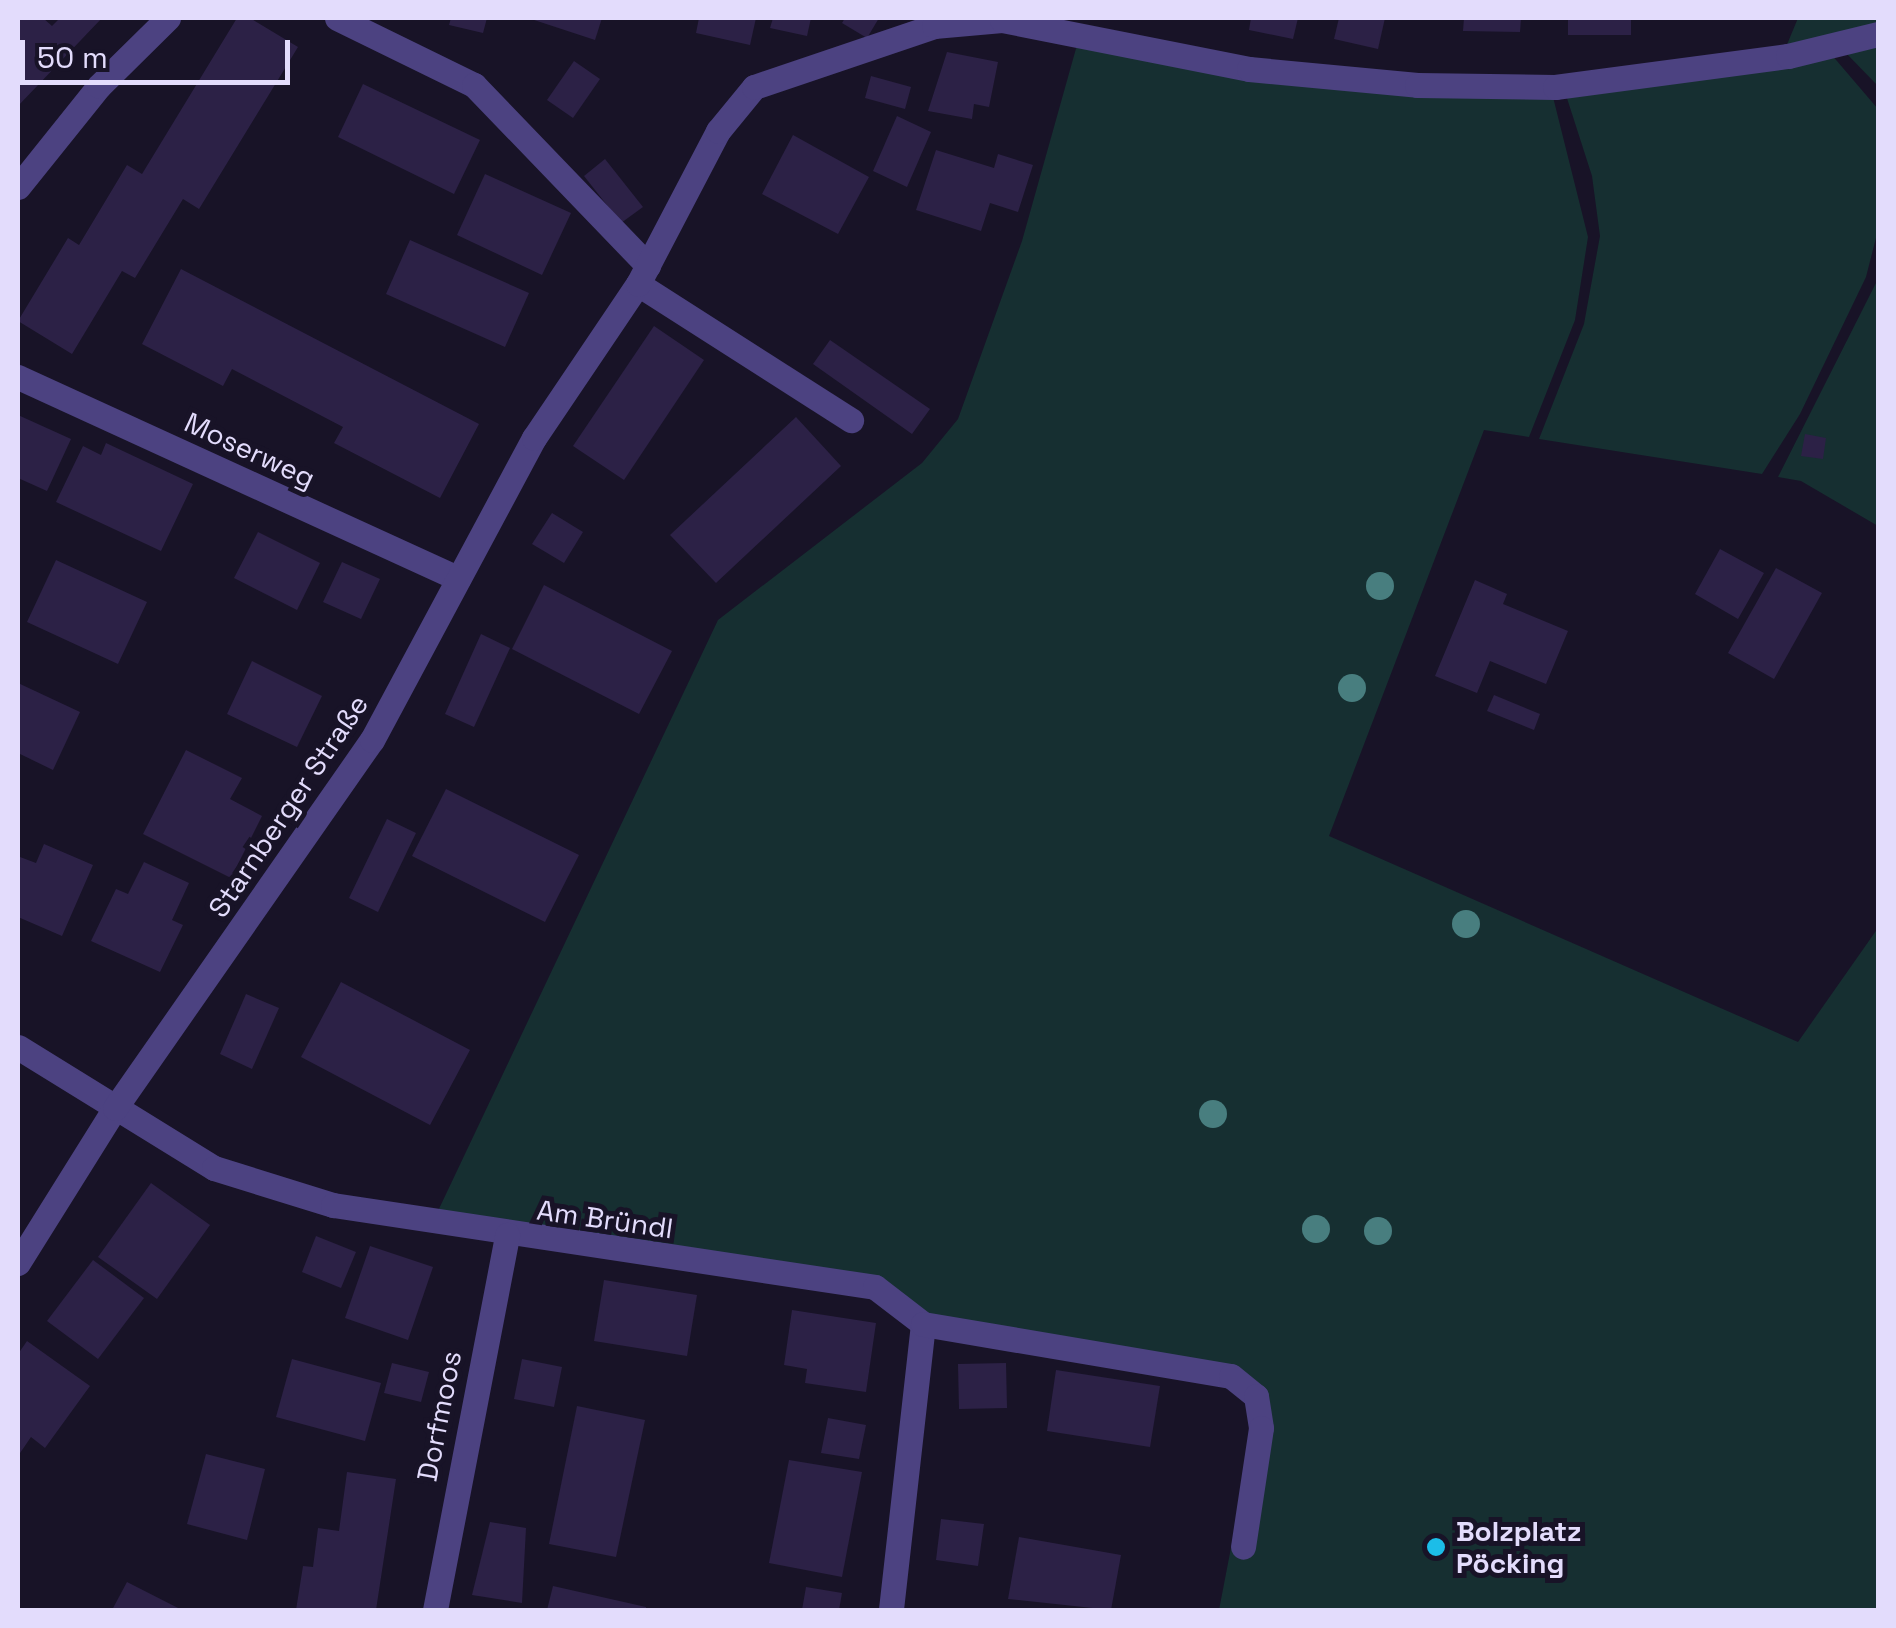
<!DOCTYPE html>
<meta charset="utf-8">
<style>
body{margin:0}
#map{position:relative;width:1896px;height:1628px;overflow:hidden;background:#181327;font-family:"Space Grotesk",sans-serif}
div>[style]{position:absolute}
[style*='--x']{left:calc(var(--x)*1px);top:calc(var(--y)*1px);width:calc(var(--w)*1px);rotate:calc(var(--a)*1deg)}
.green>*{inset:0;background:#162f31}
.building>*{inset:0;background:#2c2146}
.minor>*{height:25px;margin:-12.5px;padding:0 12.5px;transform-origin:12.5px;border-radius:12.5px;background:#4c4281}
.trees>*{width:28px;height:28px;margin:-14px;border-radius:50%;background:#487e7f}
.dots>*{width:28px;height:28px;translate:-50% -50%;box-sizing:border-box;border:5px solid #181327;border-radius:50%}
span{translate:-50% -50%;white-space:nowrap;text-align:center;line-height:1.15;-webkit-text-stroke:10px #181327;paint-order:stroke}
.street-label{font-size:28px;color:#e3dcfc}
.poi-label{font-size:28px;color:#e3dcfc;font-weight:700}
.left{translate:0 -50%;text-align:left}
.frame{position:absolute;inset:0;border:20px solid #e3dcfc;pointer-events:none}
.scale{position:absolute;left:20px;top:40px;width:270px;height:45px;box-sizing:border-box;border:5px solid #e3dcfc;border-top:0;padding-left:12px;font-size:30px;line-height:35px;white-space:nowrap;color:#e3dcfc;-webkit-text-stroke:8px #181327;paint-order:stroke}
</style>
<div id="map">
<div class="green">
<div style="clip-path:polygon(1798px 18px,1878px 18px,1878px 25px,1786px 47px)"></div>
<div style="clip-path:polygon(1878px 42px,1878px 86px,1844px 51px)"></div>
<div style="clip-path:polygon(1077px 45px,1552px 93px,1588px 237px,1575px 320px,1529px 437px,1484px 430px,1329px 836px,1798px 1042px,1878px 928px,1878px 1610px,1219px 1610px,1261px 1392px,929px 1318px,878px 1279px,437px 1213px,718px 620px,922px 463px,958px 419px,1022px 241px)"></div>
<div style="clip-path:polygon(1831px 54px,1878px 109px,1878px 230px,1866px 277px,1800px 414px,1762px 474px,1539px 439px,1584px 324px,1600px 236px,1592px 176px,1565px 92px)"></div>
<div style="clip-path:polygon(1878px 279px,1878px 526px,1801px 481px,1778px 477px)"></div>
</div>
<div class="building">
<div style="clip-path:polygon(19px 18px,43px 18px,52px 26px,60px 18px,102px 18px,18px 106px)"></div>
<div style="clip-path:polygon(237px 18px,250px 18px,298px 47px,199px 209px,183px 199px,135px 278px,122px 271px,72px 354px,18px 321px,68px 238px,79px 245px,127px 165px,142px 174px)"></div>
<div style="clip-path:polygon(451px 18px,487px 18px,483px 33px,449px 25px)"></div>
<div style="clip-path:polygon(528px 18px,602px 18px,595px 40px)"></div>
<div style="clip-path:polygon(699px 18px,756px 18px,750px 45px,696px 33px)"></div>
<div style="clip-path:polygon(773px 18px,811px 18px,807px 36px,770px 28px)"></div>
<div style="clip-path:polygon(845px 18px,879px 18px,867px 38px,842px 23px)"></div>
<div style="clip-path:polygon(1251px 18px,1298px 18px,1293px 39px,1249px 30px)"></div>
<div style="clip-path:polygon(1339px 18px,1385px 18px,1378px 49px,1334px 39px)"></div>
<div style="clip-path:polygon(1464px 18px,1521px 18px,1520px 32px,1463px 31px)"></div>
<div style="clip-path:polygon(1568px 18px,1631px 18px,1631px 35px,1568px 35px)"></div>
<div style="clip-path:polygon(947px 52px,998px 62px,989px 107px,974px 104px,972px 119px,928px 111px)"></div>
<div style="clip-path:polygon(574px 61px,600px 79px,573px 118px,547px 100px)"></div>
<div style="clip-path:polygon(871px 76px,911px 87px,905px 109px,865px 98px)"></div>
<div style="clip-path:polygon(363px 84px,480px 140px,454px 194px,338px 137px)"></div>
<div style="clip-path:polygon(897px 116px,931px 132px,907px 187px,873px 171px)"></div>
<div style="clip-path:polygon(793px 135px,869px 177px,838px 234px,762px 194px)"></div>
<div style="clip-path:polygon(936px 150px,994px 168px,998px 154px,1033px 165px,1018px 212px,990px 203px,981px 231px,916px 210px)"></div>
<div style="clip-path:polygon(605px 159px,643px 207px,621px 223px,584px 176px)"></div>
<div style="clip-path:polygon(485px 174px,571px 213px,542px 275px,457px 235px)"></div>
<div style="clip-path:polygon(410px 240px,529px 293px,505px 347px,386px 294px)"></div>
<div style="clip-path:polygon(181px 269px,479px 424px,440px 498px,334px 443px,343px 427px,232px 369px,223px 386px,142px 344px)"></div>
<div style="clip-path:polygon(654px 326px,704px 360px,624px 480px,573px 446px)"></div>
<div style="clip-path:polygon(830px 340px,930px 409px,912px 434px,813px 364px)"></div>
<div style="clip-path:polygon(18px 415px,71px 439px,47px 491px,18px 478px)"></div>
<div style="clip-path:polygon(796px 417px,841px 466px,716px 583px,670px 535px)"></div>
<div style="clip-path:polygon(1805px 434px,1826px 438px,1823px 459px,1801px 456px)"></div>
<div style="clip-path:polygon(106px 443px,193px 484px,161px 551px,56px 502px,83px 446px,101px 455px)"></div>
<div style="clip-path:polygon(552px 513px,583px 532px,564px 563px,532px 544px)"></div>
<div style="clip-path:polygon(258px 532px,320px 563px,297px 610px,234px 578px)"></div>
<div style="clip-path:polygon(1720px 549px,1764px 573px,1738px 619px,1695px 594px)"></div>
<div style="clip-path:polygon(56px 560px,147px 602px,118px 664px,27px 622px)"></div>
<div style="clip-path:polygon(342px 562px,380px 579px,361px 619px,323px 602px)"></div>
<div style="clip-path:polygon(1776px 568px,1822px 593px,1774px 679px,1728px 653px)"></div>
<div style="clip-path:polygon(1475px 580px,1507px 594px,1503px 604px,1568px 631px,1546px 684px,1490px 661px,1477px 693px,1435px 676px)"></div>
<div style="clip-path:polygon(544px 585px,672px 651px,639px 714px,512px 649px)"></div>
<div style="clip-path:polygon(481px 634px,510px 648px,474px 727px,445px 714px)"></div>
<div style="clip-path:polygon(252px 661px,322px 696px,297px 747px,227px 714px)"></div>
<div style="clip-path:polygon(18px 683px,80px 712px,53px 770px,18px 753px)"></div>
<div style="clip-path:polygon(1494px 695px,1540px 714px,1534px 730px,1487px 711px)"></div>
<div style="clip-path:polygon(186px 750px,242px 778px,230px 799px,262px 816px,231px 878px,143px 834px)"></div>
<div style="clip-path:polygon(446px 789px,579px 855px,545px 922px,412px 856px)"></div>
<div style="clip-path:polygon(387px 819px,416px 833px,378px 912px,349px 898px)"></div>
<div style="clip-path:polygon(44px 844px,93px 865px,62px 936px,18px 917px,18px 863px,20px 857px,36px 863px)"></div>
<div style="clip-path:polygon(144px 862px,189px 883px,172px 920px,183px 925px,160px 972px,91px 941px,116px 889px,128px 894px)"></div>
<div style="clip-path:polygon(341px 982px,470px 1050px,430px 1125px,301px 1057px)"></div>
<div style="clip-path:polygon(246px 994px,279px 1008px,252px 1069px,220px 1054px)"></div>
<div style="clip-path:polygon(151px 1183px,210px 1225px,157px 1299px,98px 1257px)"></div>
<div style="clip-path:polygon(316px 1236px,356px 1252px,341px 1288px,302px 1272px)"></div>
<div style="clip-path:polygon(370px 1246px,433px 1267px,408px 1340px,345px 1318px)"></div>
<div style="clip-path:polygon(93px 1260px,144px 1298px,98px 1359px,47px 1321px)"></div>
<div style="clip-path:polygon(604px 1280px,697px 1295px,687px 1356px,594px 1341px)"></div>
<div style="clip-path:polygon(792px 1310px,876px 1323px,866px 1392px,805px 1383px,807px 1369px,784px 1365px)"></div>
<div style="clip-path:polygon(27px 1341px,90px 1386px,45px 1448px,31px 1437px,18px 1456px,18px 1354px)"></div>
<div style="clip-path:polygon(292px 1359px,381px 1383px,365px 1441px,276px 1417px)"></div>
<div style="clip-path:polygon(522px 1359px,562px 1367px,554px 1407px,514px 1399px)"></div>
<div style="clip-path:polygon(392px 1363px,429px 1372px,421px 1402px,384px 1393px)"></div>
<div style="clip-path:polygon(1006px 1363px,1007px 1408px,959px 1409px,958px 1364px)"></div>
<div style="clip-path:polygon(1056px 1370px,1160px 1386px,1150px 1447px,1047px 1431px)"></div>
<div style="clip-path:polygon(577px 1406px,645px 1420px,616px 1557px,549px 1544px)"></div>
<div style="clip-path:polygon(828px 1418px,866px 1425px,859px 1459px,821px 1453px)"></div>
<div style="clip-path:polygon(206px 1454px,265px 1469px,247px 1540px,187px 1524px)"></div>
<div style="clip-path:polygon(789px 1460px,862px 1472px,842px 1577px,769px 1563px)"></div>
<div style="clip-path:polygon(347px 1472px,396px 1479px,376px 1610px,296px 1610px,303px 1566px,313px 1567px,318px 1528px,339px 1531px)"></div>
<div style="clip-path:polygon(941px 1519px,984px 1524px,978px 1566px,936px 1560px)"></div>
<div style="clip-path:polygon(490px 1522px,526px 1528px,522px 1603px,472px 1595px)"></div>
<div style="clip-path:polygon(1019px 1537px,1121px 1555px,1111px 1610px,1008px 1599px)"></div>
<div style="clip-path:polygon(127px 1582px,182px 1610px,112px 1610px)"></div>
<div style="clip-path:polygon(553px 1586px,646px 1607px,646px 1610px,547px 1610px)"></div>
<div style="clip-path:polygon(806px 1587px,842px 1593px,839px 1610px,802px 1610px)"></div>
</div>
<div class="minor">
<div style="--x:337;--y:18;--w:153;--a:26.1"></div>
<div style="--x:474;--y:85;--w:251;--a:46.1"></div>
<div style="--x:18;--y:187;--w:129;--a:-51.3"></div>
<div style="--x:99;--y:86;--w:97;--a:-44.6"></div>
<div style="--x:638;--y:284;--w:253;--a:32.6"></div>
<div style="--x:18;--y:377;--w:484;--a:24.6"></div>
<div style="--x:18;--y:1047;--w:230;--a:31.7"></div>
<div style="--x:214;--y:1168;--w:125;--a:17.3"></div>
<div style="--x:333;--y:1205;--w:548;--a:8.6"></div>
<div style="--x:875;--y:1287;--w:61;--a:37.6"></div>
<div style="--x:923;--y:1324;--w:288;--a:96.4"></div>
<div style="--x:18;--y:1263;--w:183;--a:-58"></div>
<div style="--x:115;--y:1108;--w:449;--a:-55.1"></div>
<div style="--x:372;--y:740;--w:343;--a:-61.8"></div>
<div style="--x:534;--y:438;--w:186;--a:-56"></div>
<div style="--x:638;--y:284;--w:173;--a:-62.4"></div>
<div style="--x:718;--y:131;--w:57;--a:-50.7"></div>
<div style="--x:754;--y:87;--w:190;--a:-18.7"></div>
<div style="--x:934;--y:26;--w:68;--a:-5"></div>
<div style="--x:1002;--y:20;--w:252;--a:11.2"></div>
<div style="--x:1249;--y:69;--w:169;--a:5.4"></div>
<div style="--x:1417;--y:85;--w:138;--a:0.8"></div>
<div style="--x:1555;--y:87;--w:235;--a:-7.6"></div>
<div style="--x:1788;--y:56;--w:93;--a:-13.7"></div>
<div style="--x:923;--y:1324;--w:312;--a:9.6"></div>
<div style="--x:1231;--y:1376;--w:32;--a:39"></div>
<div style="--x:1256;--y:1396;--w:32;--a:81"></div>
<div style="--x:1261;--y:1428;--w:120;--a:98.6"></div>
<div style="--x:435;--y:1610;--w:382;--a:-79.1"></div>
</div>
<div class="trees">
<div style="left:1380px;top:586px"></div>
<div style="left:1352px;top:688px"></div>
<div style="left:1466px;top:924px"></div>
<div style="left:1213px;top:1114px"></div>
<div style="left:1316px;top:1229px"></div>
<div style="left:1378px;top:1231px"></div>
</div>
<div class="dots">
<div style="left:1436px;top:1547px;background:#1cbde8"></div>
</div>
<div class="street-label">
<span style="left:250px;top:450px;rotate:25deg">Moserweg</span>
<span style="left:288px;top:806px;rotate:-56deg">Starnberger Straße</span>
<span style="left:605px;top:1219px;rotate:8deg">Am Bründl</span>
<span style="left:439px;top:1416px;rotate:-79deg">Dorfmoos</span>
</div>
<div class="poi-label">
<span class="left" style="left:1456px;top:1547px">Bolzplatz<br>Pöcking</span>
</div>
<div class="frame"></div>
<div class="scale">50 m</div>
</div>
